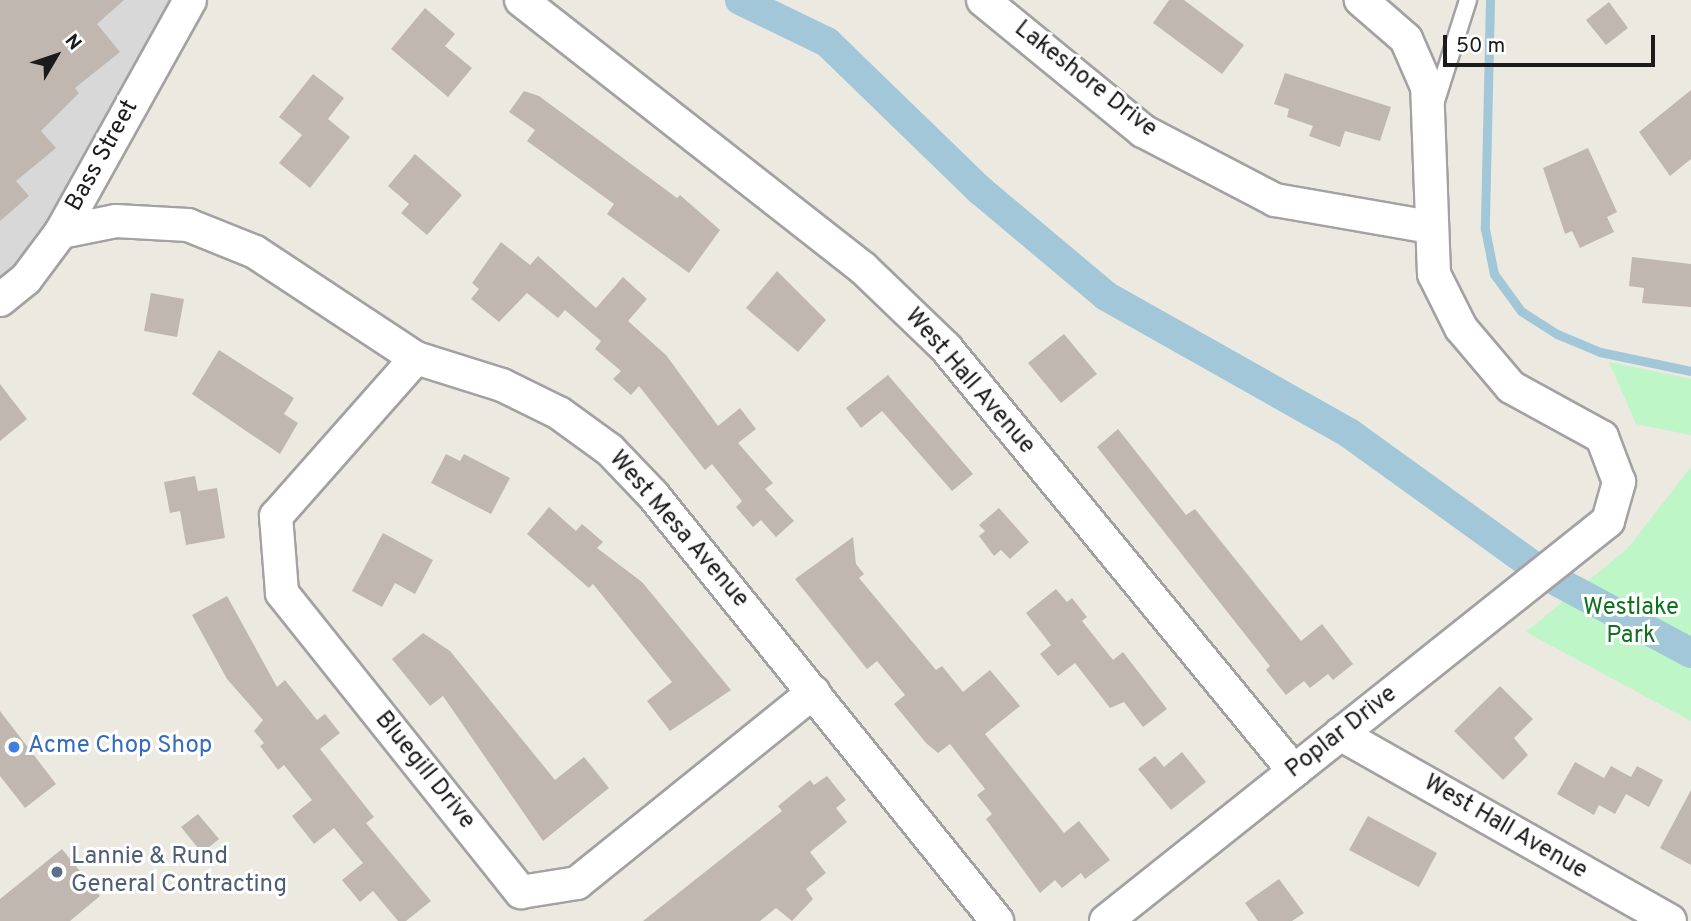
<!DOCTYPE html>
<style>
body{margin:0}
#map{position:relative;width:1691px;height:921px;overflow:hidden;background:#ece9e1;font-family:Overpass,sans-serif}
div>[style]{position:absolute}
[style*='--x']{left:calc(var(--x)*1px);top:calc(var(--y)*1px);width:calc(var(--w)*1px);rotate:calc(var(--a)*1deg)}
.residential>*{inset:0;background:#d9d8d8}
.park>*{inset:0;background:#bef6c8}
.stream>*{height:9px;margin:-4.5px;padding:0 4.5px;transform-origin:4.5px;border-radius:4.5px;background:#a2c7d9}
.canal>*{height:30px;margin:-15px;padding:0 15px;transform-origin:15px;border-radius:15px;background:#a2c7d9}
.building>*{inset:0;background:#c0b8b0}
.roads{filter:drop-shadow(2px 0 #a2a2a2) drop-shadow(-2px 0 #a2a2a2) drop-shadow(0 2px #a2a2a2) drop-shadow(0 -2px #a2a2a2)}
.lane>*{height:16px;margin:-8px;padding:0 8px;transform-origin:8px;border-radius:8px;background:#fff}
.street>*{height:32px;margin:-16px;padding:0 16px;transform-origin:16px;border-radius:16px;background:#fff}
.dots>*{width:19px;height:19px;translate:-50% -50%;box-sizing:border-box;border:4px solid #fff;border-radius:50%}
span{translate:-50% -50%;white-space:nowrap;text-align:center;line-height:1.15;-webkit-text-stroke:6px #fff;paint-order:stroke}
.street-label{font-size:24px;color:#1b1b1b}
.park-label{font-size:24px;color:#107221}
.shop-label{font-size:24px;color:#366cbe}
.left{translate:0 -50%;text-align:left}
.service-label{font-size:24px;color:#4e5e75}
.north{position:absolute;left:21px;top:21px;width:70px;height:70px;-webkit-text-stroke:5px #fff;paint-order:stroke;rotate:51deg;font-size:19px;font-weight:700;line-height:28px;text-align:center;color:#1b1b1b}
.north::after{content:'';display:block;margin:auto;width:24px;height:32px;background:#1b1b1b;clip-path:polygon(50% 0,100% 100%,50% 72%,0 100%)}
.scale{position:absolute;left:1443px;top:35px;width:212px;height:32px;box-sizing:border-box;border:4px solid #1b1b1b;border-top:0;padding-left:9px;font-size:21px;line-height:24px;white-space:nowrap;color:#1b1b1b;-webkit-text-stroke:5px #fff;paint-order:stroke}
</style>
<div id="map">
<div class="residential">
<div style="clip-path:polygon(0 0,170px 0,43px 232px,0 281px)"></div>
</div>
<div class="park">
<div style="clip-path:polygon(1609px 362px,1691px 379px,1691px 435px,1636px 424px)"></div>
<div style="clip-path:polygon(1691px 467px,1691px 721px,1526px 632px,1627px 549px)"></div>
</div>
<div class="stream">
<div style="--x:1490;--y:0;--w:229;--a:91.3"></div>
<div style="--x:1485;--y:229;--w:46;--a:78.7"></div>
<div style="--x:1494;--y:274;--w:46;--a:53.9"></div>
<div style="--x:1521;--y:311;--w:43;--a:32.6"></div>
<div style="--x:1557;--y:334;--w:47;--a:22.7"></div>
<div style="--x:1600;--y:352;--w:93;--a:11.8"></div>
</div>
<div class="canal">
<div style="--x:740;--y:0;--w:97;--a:25.8"></div>
<div style="--x:827;--y:42;--w:214;--a:44.1"></div>
<div style="--x:981;--y:191;--w:163;--a:40"></div>
<div style="--x:1106;--y:296;--w:279;--a:29.4"></div>
<div style="--x:1349;--y:433;--w:246;--a:35.8"></div>
<div style="--x:1549;--y:577;--w:161;--a:28.2"></div>
</div>
<div class="building">
<div style="clip-path:polygon(0 0,124px 0,97px 24px,120px 52px,75px 88px,79px 93px,41px 131px,56px 148px,16px 181px,29px 196px,0 221px)"></div>
<div style="clip-path:polygon(1169px 0,1184px 0,1244px 45px,1222px 74px,1153px 23px)"></div>
<div style="clip-path:polygon(1609px 2px,1628px 28px,1606px 45px,1586px 20px)"></div>
<div style="clip-path:polygon(425px 8px,455px 34px,445px 46px,472px 68px,448px 97px,391px 49px)"></div>
<div style="clip-path:polygon(1285px 73px,1391px 107px,1380px 141px,1345px 131px,1340px 147px,1309px 136px,1313px 126px,1287px 117px,1289px 109px,1274px 104px)"></div>
<div style="clip-path:polygon(313px 74px,344px 98px,328px 119px,350px 137px,310px 188px,279px 163px,302px 135px,279px 117px)"></div>
<div style="clip-path:polygon(1691px 90px,1691px 159px,1670px 176px,1639px 132px)"></div>
<div style="clip-path:polygon(524px 91px,539px 96px,677px 198px,680px 195px,720px 230px,689px 273px,607px 214px,614px 204px,527px 141px,535px 130px,509px 112px)"></div>
<div style="clip-path:polygon(1588px 148px,1617px 212px,1607px 217px,1614px 232px,1580px 248px,1572px 231px,1565px 234px,1543px 168px)"></div>
<div style="clip-path:polygon(415px 154px,462px 195px,427px 235px,401px 213px,409px 204px,388px 186px)"></div>
<div style="clip-path:polygon(501px 242px,530px 265px,538px 256px,596px 308px,623px 277px,647px 299px,628px 321px,666px 355px,718px 426px,740px 408px,756px 429px,738px 443px,773px 483px,765px 489px,794px 521px,776px 537px,761px 520px,753px 527px,736px 507px,742px 501px,712px 464px,705px 470px,639px 386px,631px 395px,613px 379px,621px 371px,595px 349px,601px 341px,565px 310px,558px 318px,527px 293px,499px 322px,471px 299px,479px 289px,472px 283px)"></div>
<div style="clip-path:polygon(1632px 257px,1691px 264px,1691px 307px,1642px 303px,1644px 288px,1629px 286px)"></div>
<div style="clip-path:polygon(777px 271px,826px 320px,798px 352px,746px 308px)"></div>
<div style="clip-path:polygon(151px 293px,184px 299px,177px 337px,144px 331px)"></div>
<div style="clip-path:polygon(1064px 334px,1097px 374px,1061px 403px,1028px 363px)"></div>
<div style="clip-path:polygon(219px 350px,294px 398px,284px 414px,298px 423px,280px 454px,192px 394px)"></div>
<div style="clip-path:polygon(888px 375px,973px 474px,952px 491px,882px 411px,861px 428px,846px 408px)"></div>
<div style="clip-path:polygon(0 384px,27px 419px,0 441px)"></div>
<div style="clip-path:polygon(1118px 429px,1186px 515px,1195px 509px,1301px 641px,1322px 624px,1353px 664px,1333px 680px,1328px 674px,1310px 688px,1304px 681px,1286px 695px,1266px 670px,1270px 666px,1097px 447px)"></div>
<div style="clip-path:polygon(446px 454px,460px 461px,464px 454px,510px 478px,491px 514px,431px 483px)"></div>
<div style="clip-path:polygon(195px 476px,198px 491px,217px 488px,225px 538px,186px 545px,180px 511px,170px 513px,164px 482px)"></div>
<div style="clip-path:polygon(549px 507px,576px 531px,582px 524px,603px 542px,597px 548px,642px 582px,731px 690px,670px 731px,647px 701px,672px 682px,593px 584px,589px 588px,527px 534px)"></div>
<div style="clip-path:polygon(999px 508px,1029px 542px,1010px 559px,1001px 550px,994px 556px,979px 536px,985px 531px,979px 525px)"></div>
<div style="clip-path:polygon(383px 533px,433px 560px,415px 594px,395px 583px,382px 607px,352px 591px)"></div>
<div style="clip-path:polygon(853px 537px,856px 564px,864px 574px,859px 578px,936px 670px,942px 666px,963px 692px,990px 670px,1020px 706px,985px 734px,1064px 833px,1079px 821px,1110px 860px,1085px 879px,1081px 873px,1062px 888px,1055px 880px,1040px 893px,986px 819px,992px 814px,977px 795px,985px 789px,950px 744px,938px 753px,926px 743px,894px 704px,905px 695px,877px 661px,867px 669px,795px 579px)"></div>
<div style="clip-path:polygon(1056px 589px,1067px 602px,1072px 598px,1087px 617px,1082px 621px,1113px 660px,1123px 652px,1167px 709px,1143px 727px,1124px 702px,1110px 708px,1075px 663px,1058px 676px,1040px 654px,1051px 645px,1026px 613px)"></div>
<div style="clip-path:polygon(227px 596px,277px 687px,285px 680px,317px 720px,325px 714px,340px 733px,320px 749px,374px 817px,366px 823px,431px 901px,406px 921px,398px 921px,373px 891px,360px 902px,342px 880px,363px 863px,334px 828px,314px 844px,292px 816px,312px 800px,284px 765px,278px 770px,260px 746px,264px 743px,254px 731px,263px 720px,227px 679px,192px 615px)"></div>
<div style="clip-path:polygon(423px 633px,450px 651px,555px 780px,584px 757px,609px 788px,543px 841px,443px 696px,430px 706px,392px 659px)"></div>
<div style="clip-path:polygon(1500px 686px,1533px 719px,1514px 738px,1528px 755px,1503px 780px,1454px 731px)"></div>
<div style="clip-path:polygon(0 711px,56px 784px,25px 808px,0 776px)"></div>
<div style="clip-path:polygon(1182px 752px,1206px 782px,1171px 810px,1138px 769px,1155px 756px,1164px 767px)"></div>
<div style="clip-path:polygon(1575px 762px,1604px 778px,1611px 766px,1631px 777px,1637px 766px,1663px 780px,1649px 807px,1626px 794px,1615px 814px,1599px 805px,1594px 815px,1557px 794px)"></div>
<div style="clip-path:polygon(827px 776px,846px 800px,836px 808px,847px 822px,810px 852px,826px 873px,806px 889px,813px 899px,792px 921px,776px 908px,760px 921px,643px 921px,782px 811px,778px 806px,810px 780px,814px 785px)"></div>
<div style="clip-path:polygon(1691px 790px,1691px 865px,1660px 848px)"></div>
<div style="clip-path:polygon(198px 814px,219px 839px,202px 853px,181px 827px)"></div>
<div style="clip-path:polygon(1368px 816px,1437px 853px,1419px 887px,1349px 850px)"></div>
<div style="clip-path:polygon(62px 849px,100px 896px,70px 921px,0 921px,0 899px)"></div>
<div style="clip-path:polygon(1279px 879px,1304px 913px,1292px 921px,1258px 921px,1245px 903px)"></div>
</div>
<div class="roads">
<div class="lane">
<div style="--x:1436;--y:101;--w:106;--a:-72.4"></div>
</div>
<div class="street">
<div style="--x:521;--y:0;--w:434;--a:38.1"></div>
<div style="--x:863;--y:268;--w:115;--a:43.9"></div>
<div style="--x:946;--y:348;--w:548;--a:50.56"></div>
<div style="--x:983;--y:0;--w:207;--a:39.3"></div>
<div style="--x:1143;--y:131;--w:149;--a:27.6"></div>
<div style="--x:1275;--y:200;--w:156;--a:9.9"></div>
<div style="--x:61;--y:232;--w:56;--a:-11.3"></div>
<div style="--x:116;--y:221;--w:72;--a:3.2"></div>
<div style="--x:188;--y:225;--w:72;--a:21.9"></div>
<div style="--x:255;--y:252;--w:193;--a:33.4"></div>
<div style="--x:416;--y:358;--w:90;--a:17.4"></div>
<div style="--x:502;--y:385;--w:64;--a:26.2"></div>
<div style="--x:559;--y:413;--w:63;--a:36"></div>
<div style="--x:610;--y:450;--w:62;--a:46.3"></div>
<div style="--x:653;--y:495;--w:548;--a:51.08"></div>
<div style="--x:0;--y:300;--w:33;--a:-39"></div>
<div style="--x:26;--y:279;--w:59;--a:-53.3"></div>
<div style="--x:61;--y:232;--w:265;--a:-60.9"></div>
<div style="--x:416;--y:358;--w:211;--a:131.5"></div>
<div style="--x:276;--y:516;--w:77;--a:85.5"></div>
<div style="--x:282;--y:593;--w:383;--a:51.4"></div>
<div style="--x:521;--y:892;--w:57;--a:-9.1"></div>
<div style="--x:577;--y:883;--w:304;--a:-38.9"></div>
<div style="--x:1340;--y:734;--w:379;--a:29.5"></div>
<div style="--x:1106;--y:921;--w:642;--a:-38.55"></div>
<div style="--x:1608;--y:521;--w:41;--a:-74.2"></div>
<div style="--x:1619;--y:482;--w:48;--a:-110.7"></div>
<div style="--x:1602;--y:437;--w:104;--a:-151.2"></div>
<div style="--x:1511;--y:387;--w:77;--a:-130.3"></div>
<div style="--x:1461;--y:328;--w:60;--a:-116.6"></div>
<div style="--x:1434;--y:274;--w:187;--a:-92.1"></div>
<div style="--x:1427;--y:87;--w:52;--a:-113.6"></div>
<div style="--x:1406;--y:39;--w:60;--a:-139.1"></div>
</div>
</div>
<div class="dots">
<div style="left:14px;top:747px;background:#3f7fe0"></div>
<div style="left:57px;top:872px;background:#5c6f8a"></div>
</div>
<div class="street-label">
<span style="left:1085px;top:80px;rotate:38deg">Lakeshore Drive</span>
<span style="left:103px;top:156px;rotate:-61deg">Bass Street</span>
<span style="left:969px;top:382px;rotate:49deg">West Hall Avenue</span>
<span style="left:678px;top:530px;rotate:49deg">West Mesa Avenue</span>
<span style="left:1342px;top:733px;rotate:-38deg">Poplar Drive</span>
<span style="left:424px;top:771px;rotate:51deg">Bluegill Drive</span>
<span style="left:1505px;top:828px;rotate:30deg">West Hall Avenue</span>
</div>
<div class="park-label">
<span style="left:1631px;top:623px">Westlake<br>Park</span>
</div>
<div class="shop-label">
<span class="left" style="left:28px;top:747px">Acme Chop Shop</span>
</div>
<div class="service-label">
<span class="left" style="left:71px;top:872px">Lannie &amp; Rund<br>General Contracting</span>
</div>
<div class="north">N</div>
<div class="scale">50 m</div>
</div>
